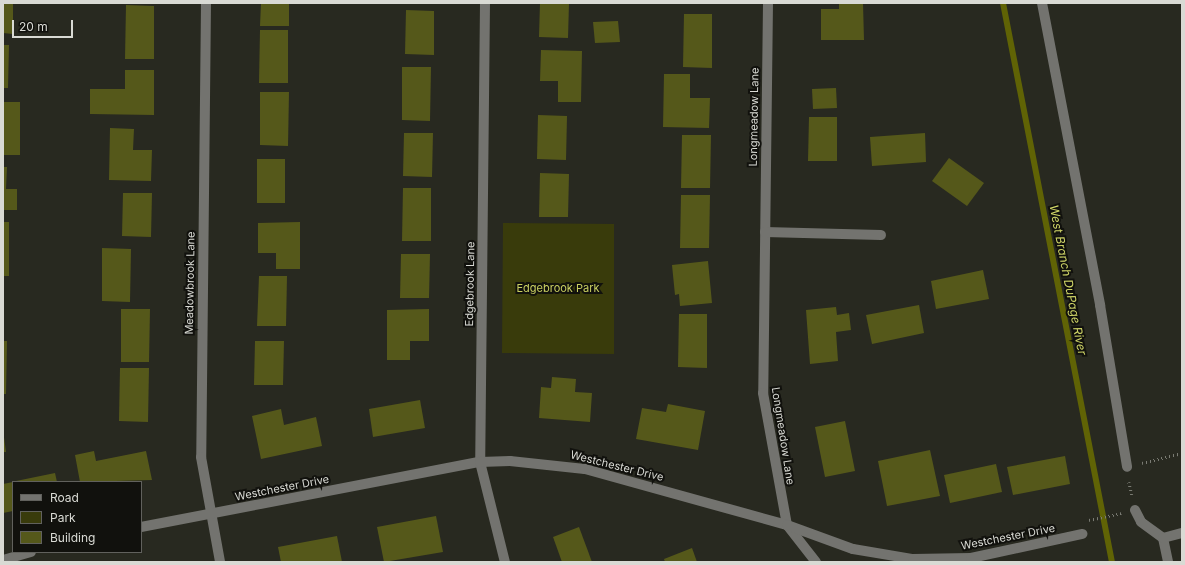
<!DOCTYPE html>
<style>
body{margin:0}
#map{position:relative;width:1185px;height:565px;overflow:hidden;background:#282920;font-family:Inter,sans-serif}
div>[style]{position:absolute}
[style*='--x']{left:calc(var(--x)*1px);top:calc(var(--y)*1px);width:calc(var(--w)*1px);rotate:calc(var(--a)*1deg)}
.green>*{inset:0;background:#393b0b}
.stream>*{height:6px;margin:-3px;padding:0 3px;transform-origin:3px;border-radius:3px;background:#606305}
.building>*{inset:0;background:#55581a}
.path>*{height:2.5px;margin-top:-1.25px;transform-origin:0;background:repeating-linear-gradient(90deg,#7b7c74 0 1px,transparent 0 4px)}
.minor>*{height:10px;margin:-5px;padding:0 5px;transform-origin:5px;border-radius:5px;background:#73736f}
span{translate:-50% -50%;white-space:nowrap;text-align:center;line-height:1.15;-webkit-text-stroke:4px #11110d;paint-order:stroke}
.street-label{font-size:11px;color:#d9dad4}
.park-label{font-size:11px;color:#c9cf61}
.water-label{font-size:12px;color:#d0d668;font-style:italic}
.frame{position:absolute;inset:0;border:4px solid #d9dad4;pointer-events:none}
.legend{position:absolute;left:12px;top:481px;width:130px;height:72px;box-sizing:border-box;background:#11110d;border:1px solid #61615d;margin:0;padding:5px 7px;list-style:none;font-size:12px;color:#d9dad4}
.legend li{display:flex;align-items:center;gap:8px;height:20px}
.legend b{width:20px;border:1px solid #61615d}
.scale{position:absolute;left:12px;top:20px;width:61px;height:18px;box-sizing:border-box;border:2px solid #d9dad4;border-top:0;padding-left:5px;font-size:12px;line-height:14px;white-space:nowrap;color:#d9dad4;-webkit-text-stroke:3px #11110d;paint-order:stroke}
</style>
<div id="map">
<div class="green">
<div style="clip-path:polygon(503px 223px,614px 224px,614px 354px,502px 353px)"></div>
</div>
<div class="stream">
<div style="--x:1003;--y:3;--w:570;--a:78.97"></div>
</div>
<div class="building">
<div style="clip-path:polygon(3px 3px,13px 3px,13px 34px,3px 33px)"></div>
<div style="clip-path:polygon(261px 3px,289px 3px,289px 26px,260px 26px)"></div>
<div style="clip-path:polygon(540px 3px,569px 3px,568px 38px,539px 37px)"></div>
<div style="clip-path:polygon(839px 3px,863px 3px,864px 40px,821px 40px,821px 9px,839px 9px)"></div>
<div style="clip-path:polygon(126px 5px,154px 6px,154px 59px,125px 59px)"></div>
<div style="clip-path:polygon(406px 10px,434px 11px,434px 55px,405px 54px)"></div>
<div style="clip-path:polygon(684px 14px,712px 14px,712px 68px,683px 67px)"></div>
<div style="clip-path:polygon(618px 21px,620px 42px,595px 43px,593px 22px)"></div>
<div style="clip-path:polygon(260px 30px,288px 30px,288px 83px,259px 83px)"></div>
<div style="clip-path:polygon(3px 45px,9px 45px,8px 88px,3px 88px)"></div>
<div style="clip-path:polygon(541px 50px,582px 51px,581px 102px,558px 102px,558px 81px,540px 81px)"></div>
<div style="clip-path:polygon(402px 67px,431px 67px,430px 121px,402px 120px)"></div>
<div style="clip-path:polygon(125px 70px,154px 70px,154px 115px,90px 114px,90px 89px,125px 89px)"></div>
<div style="clip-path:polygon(664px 74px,690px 74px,690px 98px,710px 98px,709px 128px,663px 127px)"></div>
<div style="clip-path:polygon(836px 88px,837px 108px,813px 109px,812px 89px)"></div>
<div style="clip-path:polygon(260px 92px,289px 92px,288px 146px,260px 145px)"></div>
<div style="clip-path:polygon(3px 102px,20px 102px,20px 155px,3px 155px)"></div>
<div style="clip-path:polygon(538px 115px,567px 116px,566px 160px,537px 159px)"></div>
<div style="clip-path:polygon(809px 117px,837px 117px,837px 161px,808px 161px)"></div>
<div style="clip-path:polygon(110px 128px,134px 129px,133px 150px,152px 150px,151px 181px,109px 180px)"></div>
<div style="clip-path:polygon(404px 133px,433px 133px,432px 177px,403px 176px)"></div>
<div style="clip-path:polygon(925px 133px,926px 162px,872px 166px,870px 137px)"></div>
<div style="clip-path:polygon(682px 135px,711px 135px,710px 188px,681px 188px)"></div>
<div style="clip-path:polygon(949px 158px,984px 183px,967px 206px,932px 181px)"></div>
<div style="clip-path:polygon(257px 159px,285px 159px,285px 203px,257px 203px)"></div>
<div style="clip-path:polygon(3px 167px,7px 167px,6px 189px,17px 189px,17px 210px,3px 210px)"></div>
<div style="clip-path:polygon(540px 173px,569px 174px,568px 217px,539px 217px)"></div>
<div style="clip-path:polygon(403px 188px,431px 188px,431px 241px,402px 241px)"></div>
<div style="clip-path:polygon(123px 193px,152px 193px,151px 237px,122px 236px)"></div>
<div style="clip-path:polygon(681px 195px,710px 195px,709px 248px,680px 248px)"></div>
<div style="clip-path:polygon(3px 222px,9px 222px,9px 276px,3px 276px)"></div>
<div style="clip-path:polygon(300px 222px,300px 269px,276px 269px,276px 253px,258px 253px,258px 223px)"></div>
<div style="clip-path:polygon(102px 248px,131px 249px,130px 302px,102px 301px)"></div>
<div style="clip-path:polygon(401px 254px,430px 254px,429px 298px,400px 298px)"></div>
<div style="clip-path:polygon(708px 261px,712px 303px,680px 306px,679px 294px,675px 295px,672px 265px)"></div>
<div style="clip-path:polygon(983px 270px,989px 299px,936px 309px,931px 281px)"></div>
<div style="clip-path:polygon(259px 276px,287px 276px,286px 326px,257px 326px)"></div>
<div style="clip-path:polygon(919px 305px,924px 333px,872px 344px,866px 315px)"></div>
<div style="clip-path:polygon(836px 307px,837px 315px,849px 313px,851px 330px,836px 332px,838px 361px,810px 364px,806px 310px)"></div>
<div style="clip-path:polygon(121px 309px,150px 309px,149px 362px,121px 362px)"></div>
<div style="clip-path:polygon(429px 309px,429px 341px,410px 341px,410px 360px,387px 360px,387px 310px)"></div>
<div style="clip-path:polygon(679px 314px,707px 314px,707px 368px,678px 367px)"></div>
<div style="clip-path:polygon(3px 341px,7px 341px,6px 394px,3px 394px)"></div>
<div style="clip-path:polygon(255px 341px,284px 341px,283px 385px,254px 385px)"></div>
<div style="clip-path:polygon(120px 368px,149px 368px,148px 422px,119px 421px)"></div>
<div style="clip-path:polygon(552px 377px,576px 379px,575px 392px,592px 393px,590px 422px,539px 418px,541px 387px,551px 388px)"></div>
<div style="clip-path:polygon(420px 400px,425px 428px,373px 437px,369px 409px)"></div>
<div style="clip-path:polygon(668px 404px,705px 411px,698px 450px,636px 439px,642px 408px,666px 412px)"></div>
<div style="clip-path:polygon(281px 409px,284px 425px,316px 417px,322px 446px,261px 459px,252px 416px)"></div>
<div style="clip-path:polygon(845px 421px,855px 471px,825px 477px,815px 427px)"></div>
<div style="clip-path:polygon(3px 430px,6px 452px,3px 452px)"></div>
<div style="clip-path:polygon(930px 450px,940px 496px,887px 506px,878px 461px)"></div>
<div style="clip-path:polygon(94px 451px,96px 461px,146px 451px,152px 480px,80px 482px,75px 455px)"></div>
<div style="clip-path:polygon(1065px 456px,1070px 484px,1013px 495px,1007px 467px)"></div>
<div style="clip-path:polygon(996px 464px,1002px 492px,950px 503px,944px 475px)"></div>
<div style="clip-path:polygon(55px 473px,57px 482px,16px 482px,16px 481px)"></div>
<div style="clip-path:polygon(13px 482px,13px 511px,3px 513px,3px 484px)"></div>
<div style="clip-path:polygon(436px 516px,443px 552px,384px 562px,377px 527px)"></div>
<div style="clip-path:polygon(579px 527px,592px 562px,562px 562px,553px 537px)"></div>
<div style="clip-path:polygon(337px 536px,342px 562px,281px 562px,278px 547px)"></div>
<div style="clip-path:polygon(692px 548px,697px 562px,665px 562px,664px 559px)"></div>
</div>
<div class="path">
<div style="--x:1142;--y:463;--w:41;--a:-14"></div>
<div style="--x:1129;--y:482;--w:13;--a:77"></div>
<div style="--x:1089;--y:520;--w:33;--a:-12"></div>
</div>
<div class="minor">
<div style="--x:206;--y:3;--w:454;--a:90.6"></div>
<div style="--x:201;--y:457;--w:107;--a:79.7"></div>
<div style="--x:485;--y:3;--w:459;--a:90.6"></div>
<div style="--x:480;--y:462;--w:103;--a:76"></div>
<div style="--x:768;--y:3;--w:390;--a:90.7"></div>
<div style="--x:763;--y:393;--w:134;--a:79.7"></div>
<div style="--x:787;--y:525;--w:47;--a:51.9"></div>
<div style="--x:1042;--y:3;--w:308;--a:79.1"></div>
<div style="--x:1100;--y:305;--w:164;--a:80.5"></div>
<div style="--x:765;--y:232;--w:116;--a:1.5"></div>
<div style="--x:1135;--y:510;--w:13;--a:63"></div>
<div style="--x:1141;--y:522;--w:27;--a:36"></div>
<div style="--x:1163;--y:538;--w:25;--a:78"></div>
<div style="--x:141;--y:527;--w:345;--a:-10.9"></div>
<div style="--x:480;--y:462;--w:30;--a:-2"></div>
<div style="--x:510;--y:461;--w:75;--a:6.1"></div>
<div style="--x:585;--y:469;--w:210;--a:15.5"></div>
<div style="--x:787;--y:525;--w:70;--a:20"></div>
<div style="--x:853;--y:549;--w:61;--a:9.5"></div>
<div style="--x:913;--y:559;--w:58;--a:-1"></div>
<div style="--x:971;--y:558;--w:114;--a:-12.2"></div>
<div style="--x:1163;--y:538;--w:20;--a:-15"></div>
<div style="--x:3;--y:560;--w:29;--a:-16"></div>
</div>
<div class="street-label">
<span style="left:754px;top:117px;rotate:-89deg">Longmeadow Lane</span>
<span style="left:190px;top:283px;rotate:-89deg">Meadowbrook Lane</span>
<span style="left:470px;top:284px;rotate:-89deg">Edgebrook Lane</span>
<span style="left:783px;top:436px;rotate:81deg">Longmeadow Lane</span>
<span style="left:617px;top:466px;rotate:14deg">Westchester Drive</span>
<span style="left:282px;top:488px;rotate:-11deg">Westchester Drive</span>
<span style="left:1008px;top:537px;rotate:-11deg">Westchester Drive</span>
</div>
<div class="park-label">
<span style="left:558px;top:288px">Edgebrook Park</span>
</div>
<div class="water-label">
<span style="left:1068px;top:280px;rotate:79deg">West Branch DuPage River</span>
</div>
<div class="frame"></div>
<ul class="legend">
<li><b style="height:5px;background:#73736f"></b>Road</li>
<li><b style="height:11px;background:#393b0b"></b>Park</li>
<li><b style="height:11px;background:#55581a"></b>Building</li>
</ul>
<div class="scale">20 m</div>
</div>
